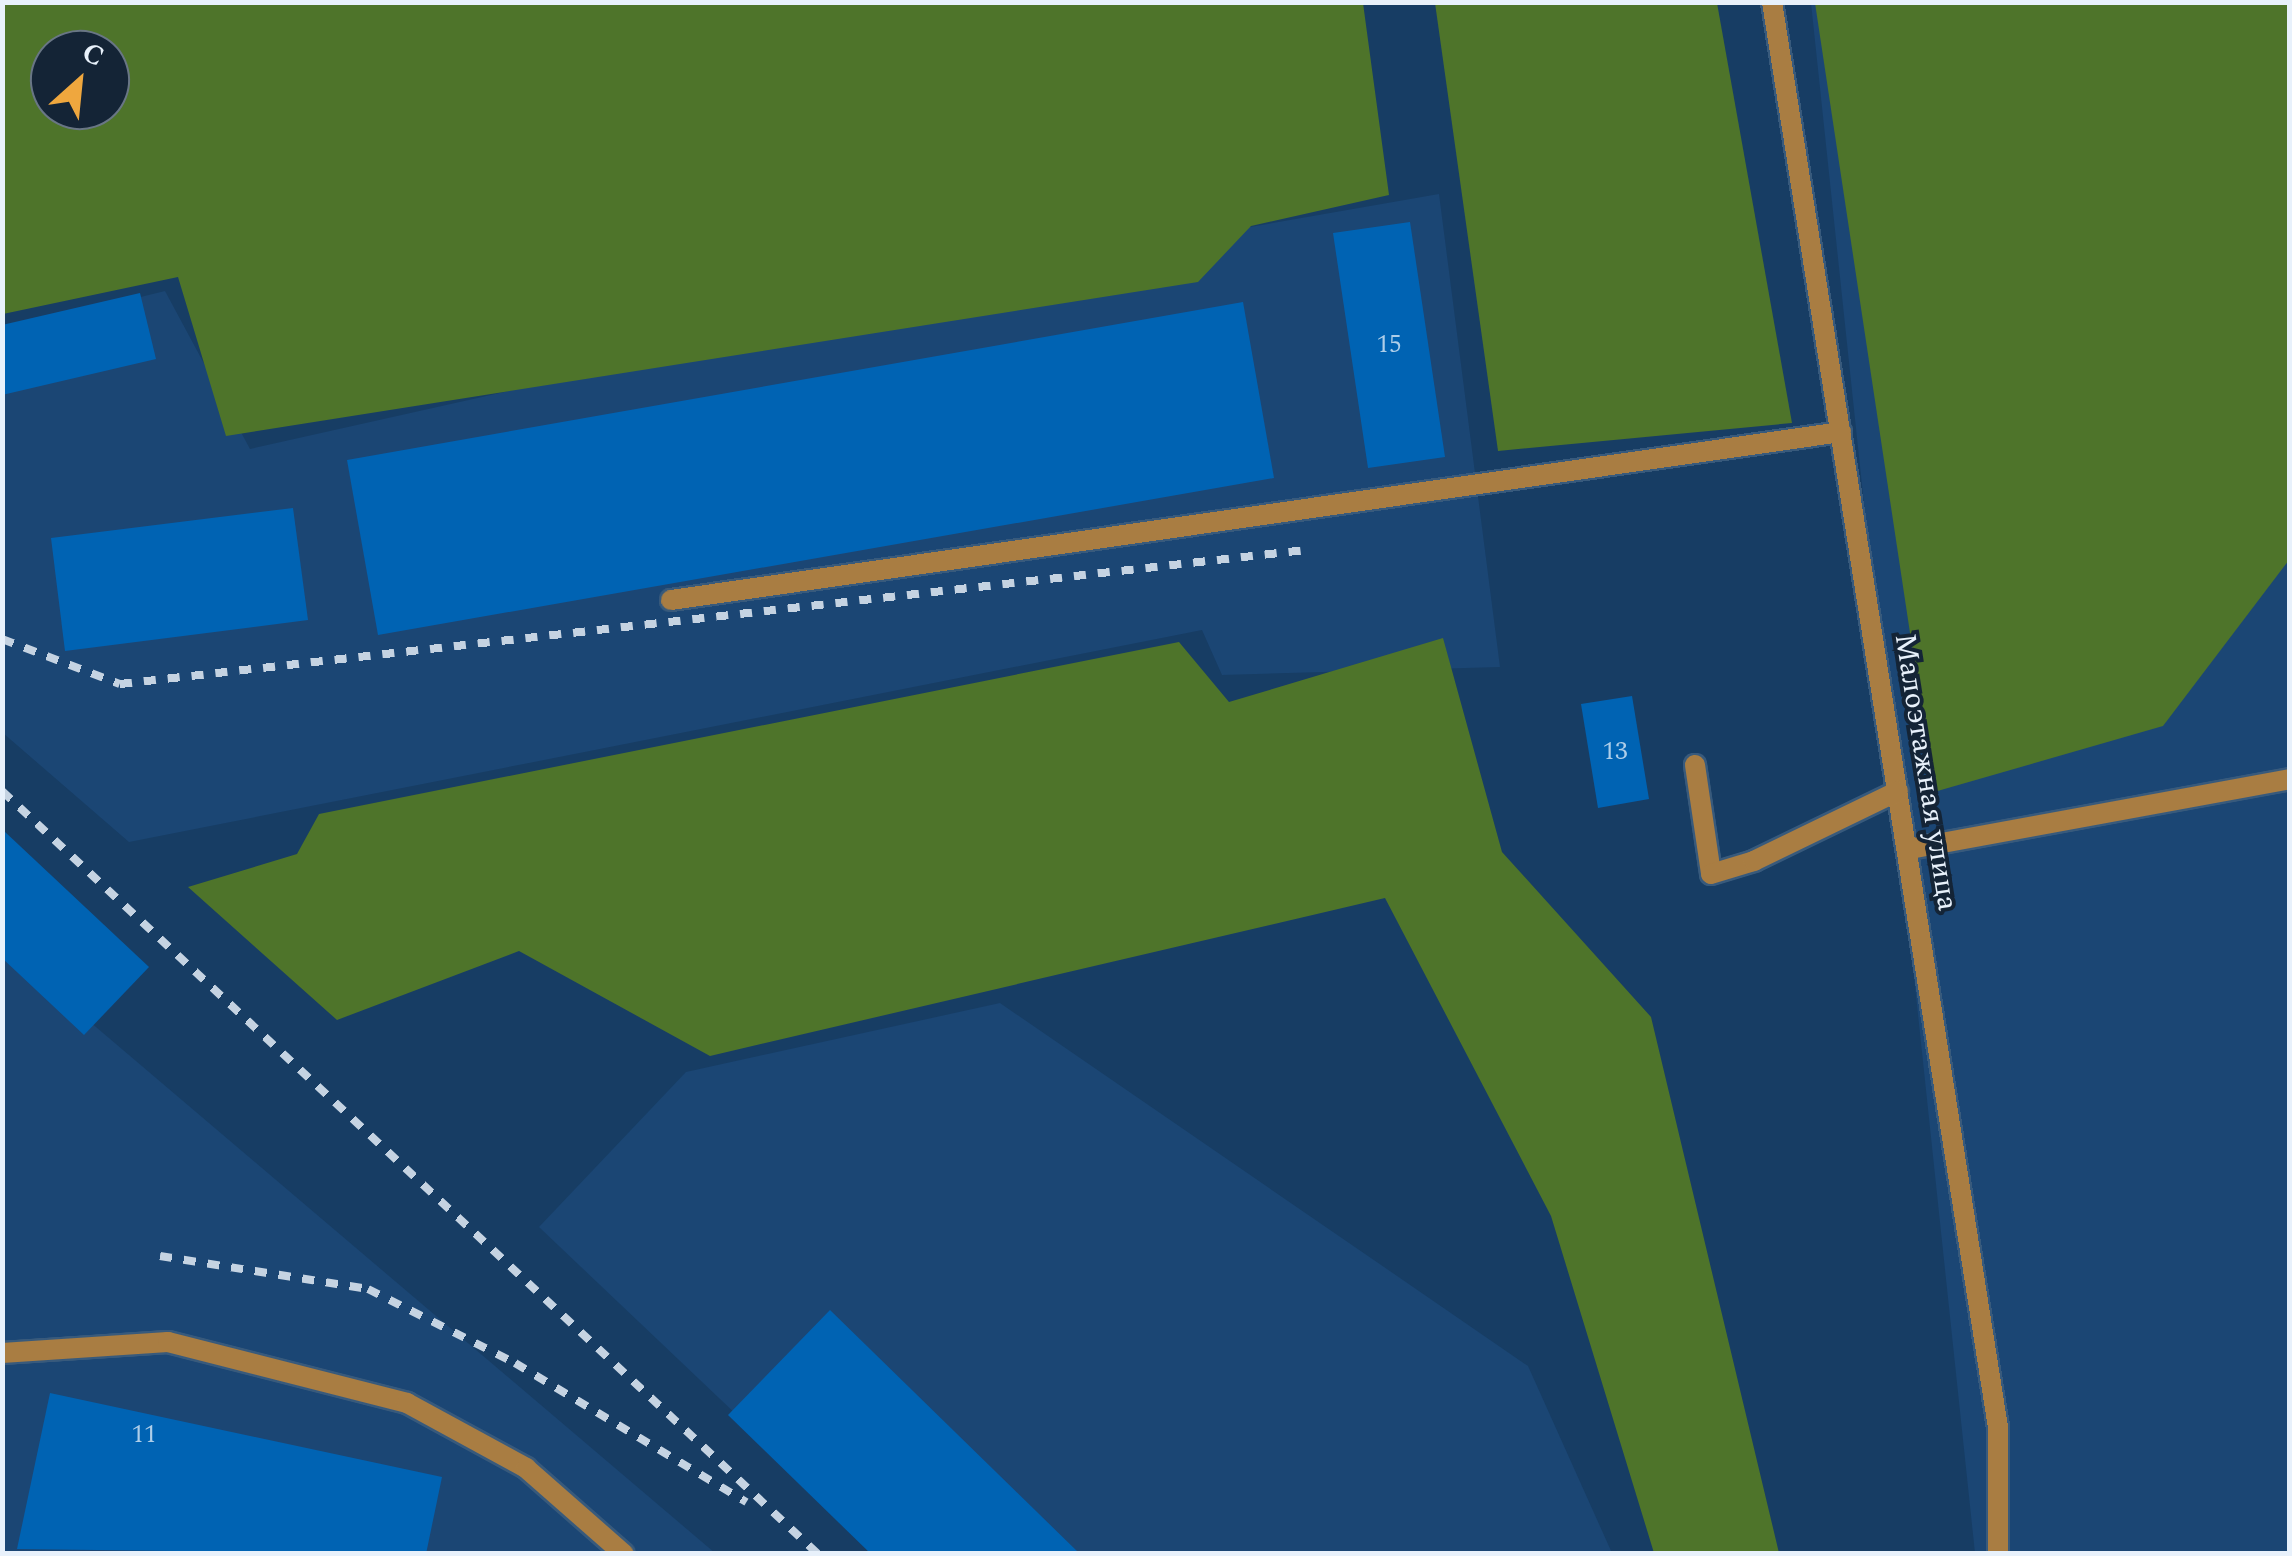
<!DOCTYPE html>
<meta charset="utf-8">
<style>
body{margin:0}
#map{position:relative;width:2292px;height:1556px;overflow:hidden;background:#173d64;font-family:Spectral,serif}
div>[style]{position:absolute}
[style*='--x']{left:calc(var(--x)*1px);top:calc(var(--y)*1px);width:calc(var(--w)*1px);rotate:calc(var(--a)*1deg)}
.built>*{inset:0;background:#1b4674}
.green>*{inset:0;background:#4e742a}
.building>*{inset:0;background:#0063b3}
.roads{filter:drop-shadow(2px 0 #385a7c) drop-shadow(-2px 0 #385a7c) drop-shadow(0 2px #385a7c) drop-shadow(0 -2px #385a7c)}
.lane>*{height:20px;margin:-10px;padding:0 10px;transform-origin:10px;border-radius:10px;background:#a97d42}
.street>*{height:20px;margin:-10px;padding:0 10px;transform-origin:10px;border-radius:10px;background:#a97d42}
.rail>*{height:8px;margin-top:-4px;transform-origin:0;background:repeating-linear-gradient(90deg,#c5d3e2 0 12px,transparent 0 24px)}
span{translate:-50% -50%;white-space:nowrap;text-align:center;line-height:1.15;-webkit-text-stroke:8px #142436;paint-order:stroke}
.number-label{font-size:25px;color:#aecee9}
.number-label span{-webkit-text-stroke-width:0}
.street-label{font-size:30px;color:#e8f1fb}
.frame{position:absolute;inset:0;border:5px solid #e8f1fb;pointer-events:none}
.north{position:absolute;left:30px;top:30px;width:100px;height:100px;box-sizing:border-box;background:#142436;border:2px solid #697685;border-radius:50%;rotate:27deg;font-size:28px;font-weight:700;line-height:40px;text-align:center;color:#e8f1fb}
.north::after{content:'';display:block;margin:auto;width:35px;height:45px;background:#efa73e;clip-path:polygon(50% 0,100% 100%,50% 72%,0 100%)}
</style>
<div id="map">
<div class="built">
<div style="clip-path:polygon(1811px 3px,2289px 3px,2289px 1553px,1975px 1553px)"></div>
<div style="clip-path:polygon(1439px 194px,1500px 667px,1222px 675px,1202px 630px,129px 842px,3px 733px,2px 331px,165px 291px,250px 449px,1199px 236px)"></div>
<div style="clip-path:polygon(3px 948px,715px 1553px,3px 1553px)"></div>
<div style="clip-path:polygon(1000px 1003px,1528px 1366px,1612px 1553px,882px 1553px,539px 1227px,686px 1072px)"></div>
</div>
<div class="green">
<div style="clip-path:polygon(evenodd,2px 3px,1363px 3px,1389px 195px,1251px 226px,1198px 282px,226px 436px,178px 277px,3px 314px,2px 3px,50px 50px,110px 50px,110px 110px,50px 110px,50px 50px)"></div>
<div style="clip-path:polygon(1435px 3px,1717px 3px,1792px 423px,1498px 451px)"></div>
<div style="clip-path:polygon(1815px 3px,2289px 3px,2289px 560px,2163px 726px,1934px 792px)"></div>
<div style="clip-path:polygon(1443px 638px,1502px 852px,1651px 1017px,1779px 1553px,1654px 1553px,1551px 1216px,1385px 898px,710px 1056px,519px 951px,337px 1020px,188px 887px,297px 854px,319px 814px,1179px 642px,1229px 702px)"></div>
</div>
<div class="building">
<div style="clip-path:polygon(1410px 222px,1445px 457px,1368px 468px,1333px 233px)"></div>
<div style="clip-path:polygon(140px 293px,156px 359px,2px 395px,2px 325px)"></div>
<div style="clip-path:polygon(1243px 302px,1274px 478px,378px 635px,347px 460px)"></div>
<div style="clip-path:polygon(293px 508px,308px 620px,65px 651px,51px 538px)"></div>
<div style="clip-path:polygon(1632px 696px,1649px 799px,1598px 808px,1581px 704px)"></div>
<div style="clip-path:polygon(4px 831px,149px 967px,84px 1035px,2px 958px)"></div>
<div style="clip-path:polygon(830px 1310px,1080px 1554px,871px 1554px,728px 1415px)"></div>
<div style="clip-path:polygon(50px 1393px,442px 1477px,426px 1554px,17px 1549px)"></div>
</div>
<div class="roads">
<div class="lane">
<div style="--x:671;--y:600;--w:1182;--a:-8.17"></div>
<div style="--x:1695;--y:765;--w:110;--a:81.6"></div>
<div style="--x:1711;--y:874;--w:45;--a:-16.8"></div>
<div style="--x:1909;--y:849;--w:387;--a:-10.4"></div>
<div style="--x:2;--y:1353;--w:166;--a:-3.8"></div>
<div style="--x:168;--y:1342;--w:247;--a:14.3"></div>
<div style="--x:407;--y:1403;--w:136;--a:28.6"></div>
<div style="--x:526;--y:1468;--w:130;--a:41.3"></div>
</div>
<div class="street">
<div style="--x:1772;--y:2;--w:1443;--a:80.99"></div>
<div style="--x:1998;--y:1427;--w:127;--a:90"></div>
<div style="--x:1754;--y:861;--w:160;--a:-25.9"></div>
</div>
</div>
<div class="rail">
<div style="--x:2;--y:639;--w:126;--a:20.9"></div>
<div style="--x:120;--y:684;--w:1194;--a:-6.45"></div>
<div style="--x:2;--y:791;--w:1117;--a:43.08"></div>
<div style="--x:160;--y:1256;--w:211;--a:9"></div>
<div style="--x:368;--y:1289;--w:165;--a:26.7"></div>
<div style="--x:515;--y:1363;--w:270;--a:31"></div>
</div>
<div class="number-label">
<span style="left:1389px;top:345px">15</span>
<span style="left:1615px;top:752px">13</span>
<span style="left:144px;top:1435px">11</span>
</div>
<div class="street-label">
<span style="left:1926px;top:772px;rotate:81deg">Малоэтажная улица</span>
</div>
<div class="frame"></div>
<div class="north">С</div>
</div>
